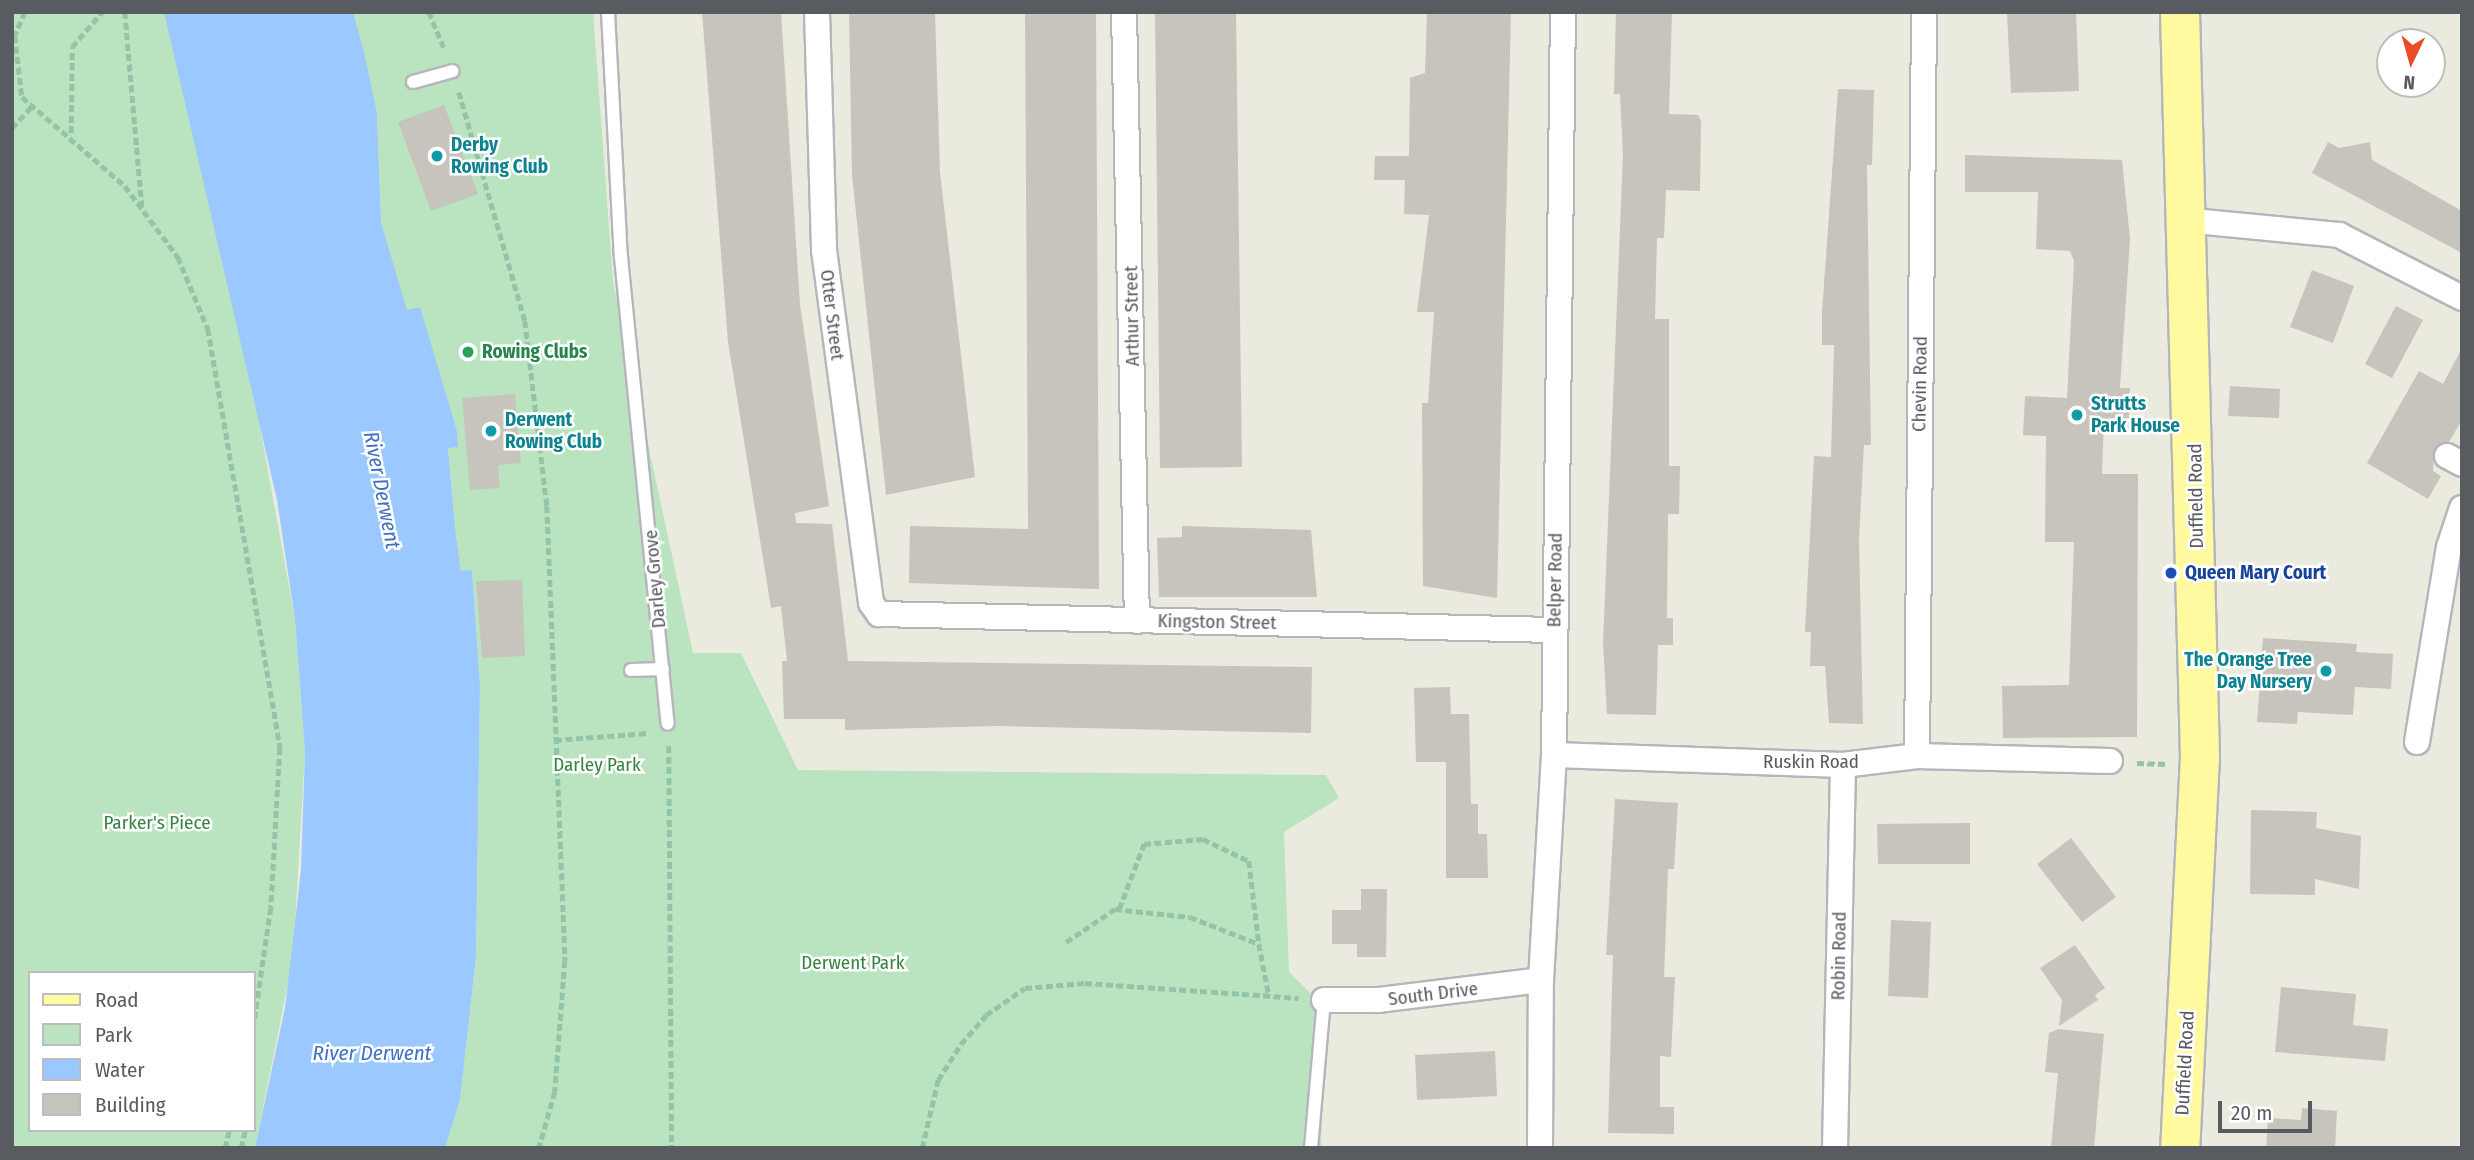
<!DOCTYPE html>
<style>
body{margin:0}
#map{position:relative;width:2474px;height:1160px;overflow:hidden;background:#ebeadf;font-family:"Fira Sans Condensed",sans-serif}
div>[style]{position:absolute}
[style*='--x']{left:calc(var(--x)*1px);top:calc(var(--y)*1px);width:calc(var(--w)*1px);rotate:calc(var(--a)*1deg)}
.green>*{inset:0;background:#bae4bf}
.water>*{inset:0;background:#9bc8ff}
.building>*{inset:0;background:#c6c4bc}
.path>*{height:4.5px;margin-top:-2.25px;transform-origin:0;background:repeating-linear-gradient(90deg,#93c4a7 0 7px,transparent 0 10.5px)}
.roads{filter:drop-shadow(2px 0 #b5b6bc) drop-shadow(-2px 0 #b5b6bc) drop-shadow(0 2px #b5b6bc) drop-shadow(0 -2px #b5b6bc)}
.lane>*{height:12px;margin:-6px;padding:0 6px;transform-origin:6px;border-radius:6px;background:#fff}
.street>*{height:24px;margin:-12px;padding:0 12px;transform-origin:12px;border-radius:12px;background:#fff}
.primary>*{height:38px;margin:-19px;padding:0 19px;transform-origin:19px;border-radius:19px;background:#fffaa0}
.dots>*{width:19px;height:19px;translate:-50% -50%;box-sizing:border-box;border:4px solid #fff;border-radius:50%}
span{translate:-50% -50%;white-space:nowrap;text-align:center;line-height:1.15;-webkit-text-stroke:5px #fff;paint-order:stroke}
.culture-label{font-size:19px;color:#0d838f;font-weight:700}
.left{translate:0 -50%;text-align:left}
.right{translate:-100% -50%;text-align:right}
.street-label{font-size:19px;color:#585b60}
.leisure-label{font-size:19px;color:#27864d;font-weight:700}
.transit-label{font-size:19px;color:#164399;font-weight:700}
.park-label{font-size:19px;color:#348341}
.water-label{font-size:21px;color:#3f70c1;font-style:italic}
.frame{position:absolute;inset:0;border:14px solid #585b60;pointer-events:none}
.legend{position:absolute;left:28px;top:971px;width:228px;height:161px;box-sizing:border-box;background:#fff;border:2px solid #bcbdbf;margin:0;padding:9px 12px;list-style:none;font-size:21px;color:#585b60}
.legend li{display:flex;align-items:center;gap:14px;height:35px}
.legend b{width:35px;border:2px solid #bcbdbf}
.north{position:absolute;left:2376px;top:28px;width:70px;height:70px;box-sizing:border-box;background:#fff;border:2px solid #bcbdbf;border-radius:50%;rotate:185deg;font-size:19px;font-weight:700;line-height:28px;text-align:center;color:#585b60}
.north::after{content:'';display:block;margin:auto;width:24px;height:32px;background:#e84c28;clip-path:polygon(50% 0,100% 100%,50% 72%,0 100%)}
.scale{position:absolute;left:2218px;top:1101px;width:94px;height:32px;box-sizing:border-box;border:4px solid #585b60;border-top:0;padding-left:9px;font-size:21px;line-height:24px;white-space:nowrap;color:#585b60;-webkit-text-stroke:5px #fff;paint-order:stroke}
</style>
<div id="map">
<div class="green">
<div style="clip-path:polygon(evenodd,12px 12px,165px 12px,258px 416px,295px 619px,305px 752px,293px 958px,255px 1148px,12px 1148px,12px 12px,30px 973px,254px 973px,254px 1130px,30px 1130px,30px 973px)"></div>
<div style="clip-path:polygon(353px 12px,593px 12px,613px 281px,693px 653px,741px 653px,798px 770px,1326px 775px,1339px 798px,1284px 832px,1289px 972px,1325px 1008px,1321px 1148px,445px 1148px,460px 1100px,476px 957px,480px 685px,472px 571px,461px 571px,456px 536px,448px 447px,457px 431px,419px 307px,407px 311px,381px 222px,377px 113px)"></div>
</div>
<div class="water">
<div style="clip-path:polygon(164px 12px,353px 12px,364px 52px,377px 113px,381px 222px,407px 310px,420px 307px,457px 431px,458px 447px,448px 448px,456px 536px,461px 571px,472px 570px,480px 685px,476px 957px,460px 1100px,445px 1148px,255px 1148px,285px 1008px,301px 870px,305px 752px,295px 619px,277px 500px)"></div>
</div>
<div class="building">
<div style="clip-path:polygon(702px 12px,781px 12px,800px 304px,829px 506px,795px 513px,796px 523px,832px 524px,848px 661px,1312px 667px,1311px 733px,996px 726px,845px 730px,845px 719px,784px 719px,782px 661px,787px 661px,781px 606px,771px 608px,728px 342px)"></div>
<div style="clip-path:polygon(849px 12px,935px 12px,940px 172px,975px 477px,886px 495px,852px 175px)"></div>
<div style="clip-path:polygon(1025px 12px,1096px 12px,1099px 589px,909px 583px,910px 526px,1028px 529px)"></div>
<div style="clip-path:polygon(1155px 12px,1236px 12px,1242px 467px,1160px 468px)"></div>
<div style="clip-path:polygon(1427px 12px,1511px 12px,1497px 598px,1423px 586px,1422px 403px,1428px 403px,1434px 312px,1417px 312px,1429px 215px,1404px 214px,1405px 180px,1374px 180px,1375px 156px,1409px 156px,1410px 78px,1425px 73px)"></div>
<div style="clip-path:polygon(1616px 12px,1672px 12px,1669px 114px,1698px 115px,1701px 121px,1700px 191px,1666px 190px,1664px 238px,1657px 238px,1655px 319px,1669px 319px,1669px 466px,1680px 466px,1679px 514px,1668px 514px,1667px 618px,1673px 618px,1673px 645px,1658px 645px,1656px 715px,1607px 714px,1603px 644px,1623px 155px,1620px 94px,1614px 94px)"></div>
<div style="clip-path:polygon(2047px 12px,2076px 12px,2079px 91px,2011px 93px,2007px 14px)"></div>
<div style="clip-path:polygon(1838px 89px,1874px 90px,1872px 165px,1867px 165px,1871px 445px,1864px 445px,1859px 539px,1863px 724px,1829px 723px,1825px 666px,1810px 666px,1811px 632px,1805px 632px,1814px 456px,1831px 457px,1834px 345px,1822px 345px,1822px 312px)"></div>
<div style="clip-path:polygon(444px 105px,478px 194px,431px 211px,398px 122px)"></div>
<div style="clip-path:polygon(2328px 142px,2339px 148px,2370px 142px,2372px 160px,2462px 211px,2462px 253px,2312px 173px)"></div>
<div style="clip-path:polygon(1965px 155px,2122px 160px,2130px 239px,2120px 388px,2130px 388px,2129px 421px,2104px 420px,2102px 474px,2138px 474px,2137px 737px,2003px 738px,2002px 686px,2069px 685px,2074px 542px,2045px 542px,2046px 436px,2023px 435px,2025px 396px,2067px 398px,2074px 261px,2070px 251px,2036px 249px,2038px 192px,1965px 192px)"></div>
<div style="clip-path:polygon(2312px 270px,2354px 286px,2333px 343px,2290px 327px)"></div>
<div style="clip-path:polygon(2396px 306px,2423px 320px,2392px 378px,2365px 364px)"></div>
<div style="clip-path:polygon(2462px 348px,2462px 420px,2449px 442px,2434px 450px,2433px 471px,2441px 476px,2428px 499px,2367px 463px,2419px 371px,2443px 384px)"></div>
<div style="clip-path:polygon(2230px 386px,2280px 389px,2279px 418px,2228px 416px)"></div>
<div style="clip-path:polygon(515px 394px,521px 463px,498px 465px,500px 488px,470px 490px,462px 398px)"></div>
<div style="clip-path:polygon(1182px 526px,1311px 530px,1317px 597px,1159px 597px,1157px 538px,1182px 537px)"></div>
<div style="clip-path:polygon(522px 580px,525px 656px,482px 658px,476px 581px)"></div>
<div style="clip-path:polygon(2263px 638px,2357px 644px,2356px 652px,2393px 654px,2391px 689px,2355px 687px,2353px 715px,2298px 712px,2297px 724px,2257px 722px)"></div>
<div style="clip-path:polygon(1450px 687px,1451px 714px,1469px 714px,1471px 804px,1478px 804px,1478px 834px,1487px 834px,1488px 878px,1446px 878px,1446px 762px,1416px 762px,1414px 688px)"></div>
<div style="clip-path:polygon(1615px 799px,1678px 803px,1674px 869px,1668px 869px,1664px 977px,1675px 977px,1671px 1057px,1660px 1056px,1660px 1107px,1674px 1107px,1674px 1134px,1608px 1133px,1613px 955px,1606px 955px)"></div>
<div style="clip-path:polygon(2251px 810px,2317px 812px,2316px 828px,2361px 836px,2359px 889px,2315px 879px,2315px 895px,2250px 894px)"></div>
<div style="clip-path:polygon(1970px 823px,1970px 864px,1878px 864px,1877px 824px)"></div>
<div style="clip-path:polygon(2071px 838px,2116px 897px,2082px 922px,2037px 864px)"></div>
<div style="clip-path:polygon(1361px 889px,1387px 889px,1386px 957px,1357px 957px,1357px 944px,1332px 944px,1332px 910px,1361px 910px)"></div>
<div style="clip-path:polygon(1891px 920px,1931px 922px,1928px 998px,1888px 996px)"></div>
<div style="clip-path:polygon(2075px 945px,2105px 988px,2095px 995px,2098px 1000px,2059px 1026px,2062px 1000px,2040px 968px)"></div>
<div style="clip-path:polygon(2281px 987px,2356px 994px,2353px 1025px,2388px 1029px,2385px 1061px,2275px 1052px)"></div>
<div style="clip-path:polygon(2059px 1029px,2104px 1034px,2094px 1148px,2051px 1148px,2058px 1073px,2045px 1072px,2049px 1033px)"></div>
<div style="clip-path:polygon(1495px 1051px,1497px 1096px,1417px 1100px,1415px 1055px)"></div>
<div style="clip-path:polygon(2302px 1108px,2337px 1111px,2335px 1148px,2266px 1148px,2268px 1118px,2301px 1120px)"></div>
</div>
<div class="path">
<div style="--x:25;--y:12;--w:26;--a:113"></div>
<div style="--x:15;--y:36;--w:61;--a:83.5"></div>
<div style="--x:22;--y:97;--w:136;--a:40.8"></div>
<div style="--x:125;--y:186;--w:89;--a:53.3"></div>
<div style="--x:178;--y:257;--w:78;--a:67.4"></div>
<div style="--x:208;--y:329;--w:425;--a:80.2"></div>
<div style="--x:280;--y:748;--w:160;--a:93.2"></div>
<div style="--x:271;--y:908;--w:116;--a:98.4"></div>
<div style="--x:125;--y:12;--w:196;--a:85"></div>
<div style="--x:429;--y:12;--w:41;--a:67.2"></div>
<div style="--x:459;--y:92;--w:238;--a:73.9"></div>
<div style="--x:525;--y:321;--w:186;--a:83.2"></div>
<div style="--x:547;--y:506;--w:455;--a:87.7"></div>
<div style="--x:565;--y:961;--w:131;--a:94.4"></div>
<div style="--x:555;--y:1092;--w:58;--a:105.9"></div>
<div style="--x:12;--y:128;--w:30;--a:-48"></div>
<div style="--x:71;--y:133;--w:86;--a:-89.3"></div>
<div style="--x:72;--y:47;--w:46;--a:-49.4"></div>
<div style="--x:555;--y:740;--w:93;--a:-4.3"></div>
<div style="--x:669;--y:746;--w:402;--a:89.6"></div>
<div style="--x:2137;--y:763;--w:30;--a:2"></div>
<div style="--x:1119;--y:909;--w:70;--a:-69"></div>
<div style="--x:1144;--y:844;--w:59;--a:-4.8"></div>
<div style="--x:1203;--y:839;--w:51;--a:25.6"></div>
<div style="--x:1249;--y:861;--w:84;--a:83.1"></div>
<div style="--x:1066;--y:942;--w:59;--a:-34"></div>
<div style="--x:1115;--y:909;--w:75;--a:6.1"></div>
<div style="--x:1190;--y:917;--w:74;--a:21.4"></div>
<div style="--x:1259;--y:944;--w:53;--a:79.1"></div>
<div style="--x:225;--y:1148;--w:18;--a:-77"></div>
<div style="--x:241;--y:1148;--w:18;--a:-77"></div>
<div style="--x:922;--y:1148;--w:70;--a:-76.8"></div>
<div style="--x:938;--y:1080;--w:43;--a:-57.4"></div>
<div style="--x:961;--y:1044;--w:38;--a:-49"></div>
<div style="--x:986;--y:1015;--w:47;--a:-34.7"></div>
<div style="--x:1025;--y:988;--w:60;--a:-4.8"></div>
<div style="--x:1085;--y:983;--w:214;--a:4"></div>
</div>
<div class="roads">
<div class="lane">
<div style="--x:608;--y:12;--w:245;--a:87"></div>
<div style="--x:621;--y:257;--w:469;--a:84.3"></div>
<div style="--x:413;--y:82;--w:41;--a:-15.4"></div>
<div style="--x:631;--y:670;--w:32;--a:-2"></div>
<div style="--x:1311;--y:1148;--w:149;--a:-85"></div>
</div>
<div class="street">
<div style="--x:817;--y:12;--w:238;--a:88.3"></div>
<div style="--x:824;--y:250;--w:356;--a:82.4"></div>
<div style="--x:871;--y:603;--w:14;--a:54"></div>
<div style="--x:879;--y:614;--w:675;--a:1.36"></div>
<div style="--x:1124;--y:12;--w:609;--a:88.78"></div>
<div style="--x:2184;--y:220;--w:156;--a:5.5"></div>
<div style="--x:2339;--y:235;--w:138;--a:27.1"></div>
<div style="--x:2447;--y:456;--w:17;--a:28"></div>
<div style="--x:2417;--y:742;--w:198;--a:-80.7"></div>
<div style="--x:2449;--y:547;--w:41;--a:-71.6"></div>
<div style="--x:1554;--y:755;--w:289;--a:2"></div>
<div style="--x:1843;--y:765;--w:75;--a:-6.9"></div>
<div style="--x:1917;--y:756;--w:193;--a:1.5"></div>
<div style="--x:1917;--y:756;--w:744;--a:-89.46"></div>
<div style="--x:1324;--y:1000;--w:55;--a:0"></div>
<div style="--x:1379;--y:1000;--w:163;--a:-7"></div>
<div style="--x:1540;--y:1148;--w:168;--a:-89.7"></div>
<div style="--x:1541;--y:980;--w:225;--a:-86.7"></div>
<div style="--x:1554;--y:755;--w:743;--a:-89.31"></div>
<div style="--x:1835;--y:1148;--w:383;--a:-88.8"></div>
</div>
<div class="primary">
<div style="--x:2180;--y:12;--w:745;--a:88.46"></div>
<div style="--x:2200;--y:757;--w:392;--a:92.9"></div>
</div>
</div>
<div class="dots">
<div style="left:437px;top:156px;background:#0f9aa8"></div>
<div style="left:468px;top:352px;background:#2e9e5b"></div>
<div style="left:2077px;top:415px;background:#0f9aa8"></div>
<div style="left:491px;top:431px;background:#0f9aa8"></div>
<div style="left:2171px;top:573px;background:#1a4fb4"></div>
<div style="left:2326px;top:671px;background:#0f9aa8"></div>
</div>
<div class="culture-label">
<span class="left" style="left:451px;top:156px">Derby<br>Rowing Club</span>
<span class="left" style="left:2091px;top:415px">Strutts<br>Park House</span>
<span class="left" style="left:505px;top:431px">Derwent<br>Rowing Club</span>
<span class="right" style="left:2312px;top:671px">The Orange Tree<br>Day Nursery</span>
</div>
<div class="street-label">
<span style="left:832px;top:315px;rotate:83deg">Otter Street</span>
<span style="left:1132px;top:316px;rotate:-91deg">Arthur Street</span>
<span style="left:1920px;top:384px;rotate:-89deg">Chevin Road</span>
<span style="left:2196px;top:496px;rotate:-91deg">Duffield Road</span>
<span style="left:655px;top:579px;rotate:-95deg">Darley Grove</span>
<span style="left:1555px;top:580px;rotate:-89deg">Belper Road</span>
<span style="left:1217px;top:622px;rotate:1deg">Kingston Street</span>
<span style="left:1811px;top:762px">Ruskin Road</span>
<span style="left:1839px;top:956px;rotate:-89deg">Robin Road</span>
<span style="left:1433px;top:994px;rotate:-7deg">South Drive</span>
<span style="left:2185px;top:1063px;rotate:-87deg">Duffield Road</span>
</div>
<div class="leisure-label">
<span class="left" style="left:482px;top:352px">Rowing Clubs</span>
</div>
<div class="transit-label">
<span class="left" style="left:2185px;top:573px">Queen Mary Court</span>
</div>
<div class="park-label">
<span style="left:597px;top:765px">Darley Park</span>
<span style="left:157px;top:823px">Parker's Piece</span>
<span style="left:853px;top:963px">Derwent Park</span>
</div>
<div class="water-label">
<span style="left:382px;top:490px;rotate:79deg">River Derwent</span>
<span style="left:372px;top:1053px">River Derwent</span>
</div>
<div class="frame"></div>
<ul class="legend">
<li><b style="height:9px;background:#fffaa0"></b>Road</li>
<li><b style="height:19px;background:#bae4bf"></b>Park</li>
<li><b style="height:19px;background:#9bc8ff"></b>Water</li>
<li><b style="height:19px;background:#c6c4bc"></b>Building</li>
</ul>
<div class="north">N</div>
<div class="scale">20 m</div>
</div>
